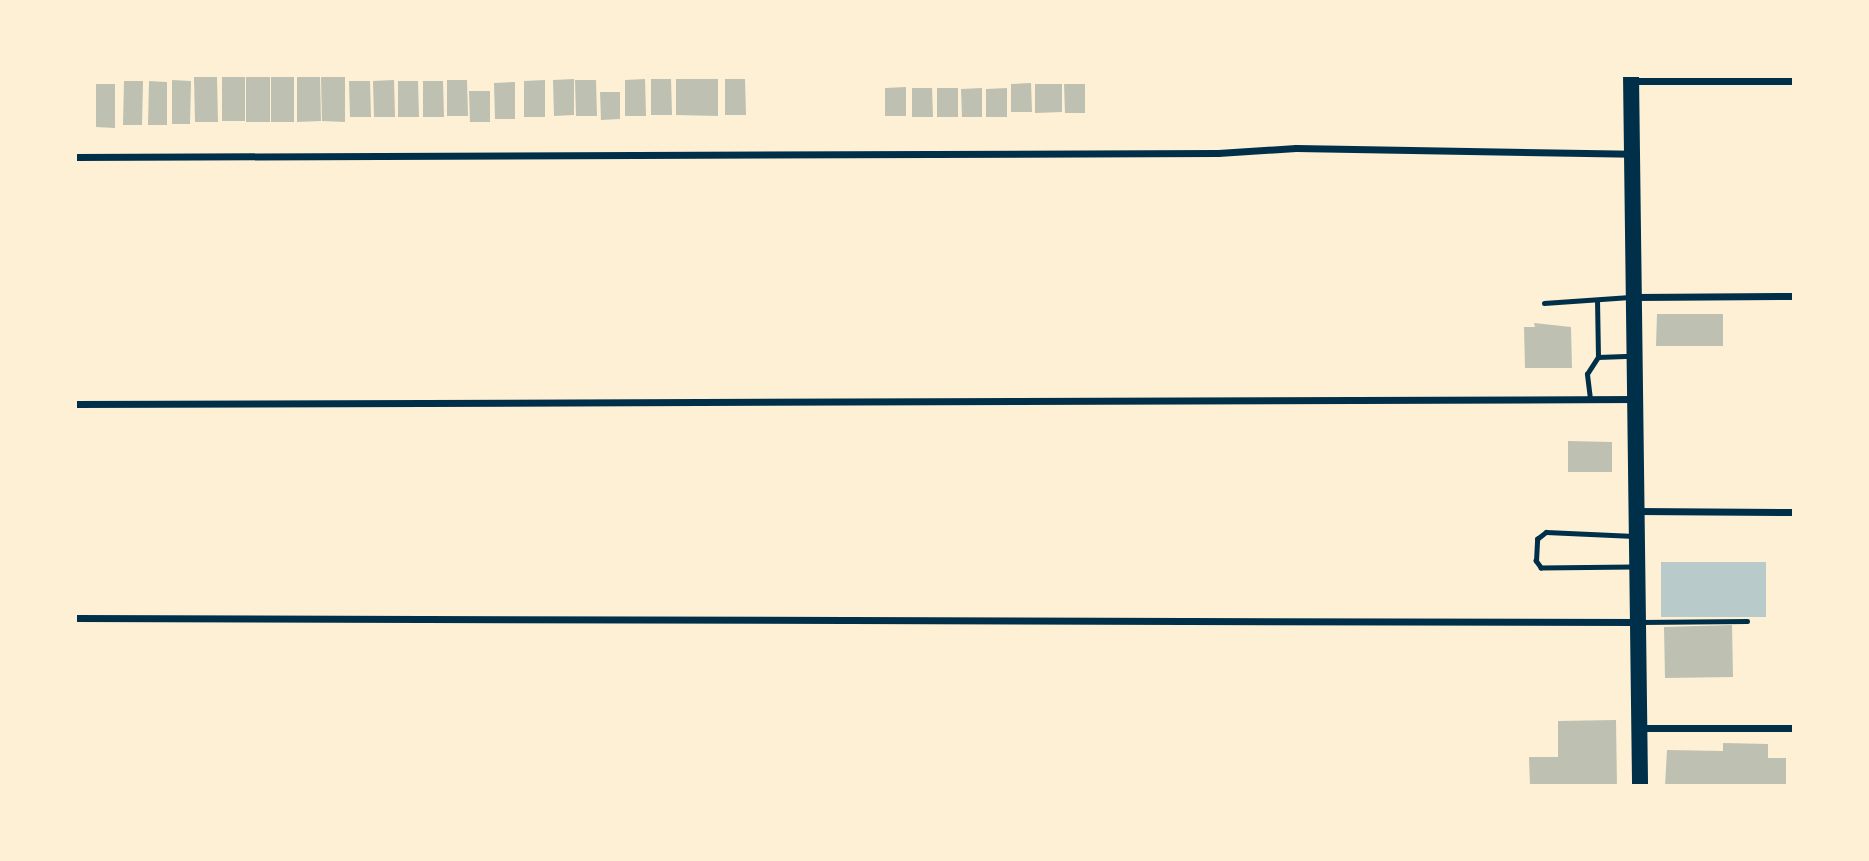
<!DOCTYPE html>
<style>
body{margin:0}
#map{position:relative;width:1869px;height:861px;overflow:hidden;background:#fdf0d5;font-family:"Source Sans 3",sans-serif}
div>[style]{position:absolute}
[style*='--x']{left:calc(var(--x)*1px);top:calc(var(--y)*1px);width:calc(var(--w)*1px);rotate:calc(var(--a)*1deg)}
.green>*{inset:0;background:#b9caca}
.building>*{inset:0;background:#bec0b2}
.service>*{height:4.5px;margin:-2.25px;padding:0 2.25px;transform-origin:2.25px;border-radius:2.25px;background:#003049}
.minor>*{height:7px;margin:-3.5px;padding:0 3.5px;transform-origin:3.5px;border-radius:3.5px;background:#003049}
.primary>*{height:16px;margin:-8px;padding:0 8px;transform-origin:8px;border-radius:8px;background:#003049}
span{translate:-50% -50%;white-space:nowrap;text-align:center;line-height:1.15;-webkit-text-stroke:6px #fdf0d5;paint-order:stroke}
.frame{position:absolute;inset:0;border:77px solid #fdf0d5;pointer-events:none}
</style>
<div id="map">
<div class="green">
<div style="clip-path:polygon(1661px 562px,1766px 562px,1766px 617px,1661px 617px)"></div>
</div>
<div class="building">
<div style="clip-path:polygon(222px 76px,245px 76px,245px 121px,222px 121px)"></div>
<div style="clip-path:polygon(294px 76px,294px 122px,271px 122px,271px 77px)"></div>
<div style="clip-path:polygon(297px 76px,320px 76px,321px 121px,297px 122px)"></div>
<div style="clip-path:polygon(321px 76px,345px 76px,345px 122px,322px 121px)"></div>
<div style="clip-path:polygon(194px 77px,217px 77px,218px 122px,195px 122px)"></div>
<div style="clip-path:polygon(246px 77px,270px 77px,270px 122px,246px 122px)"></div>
<div style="clip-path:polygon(574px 79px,574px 115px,554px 116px,553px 80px)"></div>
<div style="clip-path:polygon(645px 79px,646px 116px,625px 116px,625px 80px)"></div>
<div style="clip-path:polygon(651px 79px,671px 79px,672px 115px,651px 115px)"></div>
<div style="clip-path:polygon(676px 79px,718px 79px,718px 116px,676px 115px)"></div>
<div style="clip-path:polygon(725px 79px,745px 79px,746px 115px,725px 115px)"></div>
<div style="clip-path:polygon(172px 80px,191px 81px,190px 124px,172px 124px)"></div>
<div style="clip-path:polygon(394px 80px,395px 117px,374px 117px,373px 81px)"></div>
<div style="clip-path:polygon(447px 80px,467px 80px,468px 116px,447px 116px)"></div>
<div style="clip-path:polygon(545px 80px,545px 117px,524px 117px,524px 81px)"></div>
<div style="clip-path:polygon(575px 80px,596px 80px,597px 116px,576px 116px)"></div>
<div style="clip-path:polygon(124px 81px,143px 81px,142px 125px,123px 125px)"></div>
<div style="clip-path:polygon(149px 81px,167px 82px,167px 125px,148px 125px)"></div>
<div style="clip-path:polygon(349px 81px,370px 81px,371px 117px,350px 117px)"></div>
<div style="clip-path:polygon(398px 81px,418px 81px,419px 117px,398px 117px)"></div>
<div style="clip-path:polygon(423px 81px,443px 81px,444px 117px,423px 117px)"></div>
<div style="clip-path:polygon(515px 82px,515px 119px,495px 119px,494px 83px)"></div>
<div style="clip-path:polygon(1031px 83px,1032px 112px,1011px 112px,1011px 84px)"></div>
<div style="clip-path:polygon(96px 84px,115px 84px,115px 128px,96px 127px)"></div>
<div style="clip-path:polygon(1035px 84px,1062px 84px,1062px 112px,1035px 113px)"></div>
<div style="clip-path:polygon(1064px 84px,1085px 84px,1085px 113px,1065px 113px)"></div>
<div style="clip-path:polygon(906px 87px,906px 116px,885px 116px,885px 88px)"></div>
<div style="clip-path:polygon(912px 88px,932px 88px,933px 117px,912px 117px)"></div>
<div style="clip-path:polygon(937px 88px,958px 88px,958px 117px,937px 117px)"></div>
<div style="clip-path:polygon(982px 88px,982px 117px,962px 117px,961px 89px)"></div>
<div style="clip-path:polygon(1007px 88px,1007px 117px,986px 117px,986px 89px)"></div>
<div style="clip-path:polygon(469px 91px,490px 91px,490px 122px,470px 122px)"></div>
<div style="clip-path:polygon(600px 92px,620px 92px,620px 119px,601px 120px)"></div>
<div style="clip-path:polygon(1657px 314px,1723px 314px,1723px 346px,1656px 346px)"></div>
<div style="clip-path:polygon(1534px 323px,1571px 327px,1572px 368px,1525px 368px,1524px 327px,1535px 327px)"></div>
<div style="clip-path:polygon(1568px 441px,1612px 442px,1612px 472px,1568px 472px)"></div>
<div style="clip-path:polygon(1732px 625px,1733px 677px,1665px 678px,1664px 627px)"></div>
<div style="clip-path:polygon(1616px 720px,1617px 786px,1530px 786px,1529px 757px,1558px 757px,1558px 721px)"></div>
<div style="clip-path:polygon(1723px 743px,1768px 744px,1768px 758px,1786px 758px,1786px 786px,1665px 786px,1667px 750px,1723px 751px)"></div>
</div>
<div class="service">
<div style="--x:1544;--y:303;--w:86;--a:-4"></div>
<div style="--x:1598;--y:357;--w:34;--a:-2"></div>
<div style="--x:1590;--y:399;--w:25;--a:-97"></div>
<div style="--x:1587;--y:374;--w:20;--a:-57"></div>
<div style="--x:1598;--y:357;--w:55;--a:-91"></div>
<div style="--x:1634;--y:567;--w:93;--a:179.4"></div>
<div style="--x:1541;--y:568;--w:9;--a:-126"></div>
<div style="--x:1536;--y:561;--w:22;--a:-87"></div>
<div style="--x:1537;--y:539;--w:11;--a:-38"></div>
<div style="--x:1546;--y:532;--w:88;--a:2.6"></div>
<div style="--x:1640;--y:622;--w:107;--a:-0.5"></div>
</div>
<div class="minor">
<div style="--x:1632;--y:81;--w:162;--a:0"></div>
<div style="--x:75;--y:157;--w:1143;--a:-0.2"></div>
<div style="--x:1218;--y:153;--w:78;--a:-3.7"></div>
<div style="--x:1296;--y:148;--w:336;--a:1"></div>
<div style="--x:1635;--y:297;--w:159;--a:-0.4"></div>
<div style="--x:75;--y:404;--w:1561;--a:-0.18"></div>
<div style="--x:1638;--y:511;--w:156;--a:0.4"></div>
<div style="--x:75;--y:618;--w:1564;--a:0.15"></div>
<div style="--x:1640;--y:728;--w:154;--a:0"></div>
</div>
<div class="primary">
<div style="--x:1631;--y:75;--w:711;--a:89.27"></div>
</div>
<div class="frame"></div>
</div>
